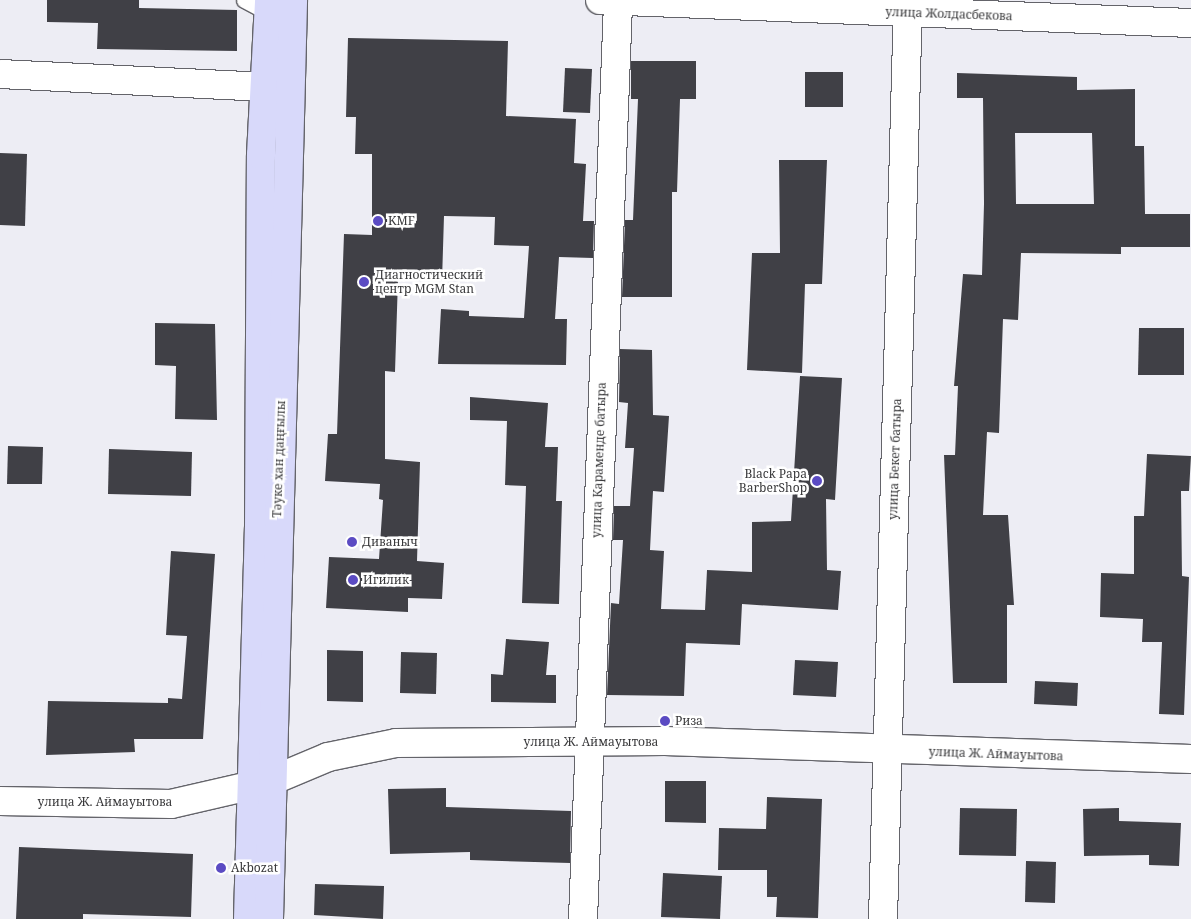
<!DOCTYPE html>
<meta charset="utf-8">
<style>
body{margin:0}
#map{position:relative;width:1191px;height:919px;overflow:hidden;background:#ededf4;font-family:"Noto Serif",serif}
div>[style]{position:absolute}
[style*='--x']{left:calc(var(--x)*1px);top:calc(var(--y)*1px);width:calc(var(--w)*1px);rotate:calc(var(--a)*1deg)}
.building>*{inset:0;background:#404046}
.roads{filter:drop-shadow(1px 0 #64646a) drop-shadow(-1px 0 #64646a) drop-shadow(0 1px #64646a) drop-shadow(0 -1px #64646a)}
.service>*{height:15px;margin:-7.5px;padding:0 7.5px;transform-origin:7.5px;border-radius:7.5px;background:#fff}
.minor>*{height:28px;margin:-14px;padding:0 14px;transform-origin:14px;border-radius:14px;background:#fff}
.tertiary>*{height:28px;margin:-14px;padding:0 14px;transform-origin:14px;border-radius:14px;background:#fff}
.primary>*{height:28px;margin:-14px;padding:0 14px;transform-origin:14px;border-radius:14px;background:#d8d9fa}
.dots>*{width:14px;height:14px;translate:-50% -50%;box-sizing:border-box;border:2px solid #fff;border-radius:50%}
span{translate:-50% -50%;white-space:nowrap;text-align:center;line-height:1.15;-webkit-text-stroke:5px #fff;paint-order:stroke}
.street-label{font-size:12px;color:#39393b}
.poi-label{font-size:12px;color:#39393b}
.left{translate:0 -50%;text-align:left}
.right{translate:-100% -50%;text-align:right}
</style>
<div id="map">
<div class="building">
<div style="clip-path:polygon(47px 0,139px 0,139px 8px,237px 10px,237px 51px,97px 49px,98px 23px,47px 22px)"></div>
<div style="clip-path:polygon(348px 38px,508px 41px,506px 116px,576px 119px,574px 163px,586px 164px,583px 221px,594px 221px,593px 258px,559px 257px,555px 319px,567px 319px,566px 365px,438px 364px,441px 309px,469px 311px,469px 316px,524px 318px,529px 246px,494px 245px,495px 217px,444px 216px,442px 281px,398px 279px,395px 372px,385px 371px,385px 459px,420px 462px,417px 561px,444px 563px,442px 599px,408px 598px,408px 612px,326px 608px,329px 557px,379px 559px,383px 500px,379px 499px,380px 484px,325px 481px,328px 434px,337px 434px,344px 234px,372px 235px,372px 154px,355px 154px,356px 117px,346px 117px)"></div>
<div style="clip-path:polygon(631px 61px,696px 61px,696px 99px,680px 99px,677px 192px,672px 192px,672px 297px,622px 297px,625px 220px,633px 220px,638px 99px,631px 99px)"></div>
<div style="clip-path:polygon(565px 68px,592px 69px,590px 113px,563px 112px)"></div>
<div style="clip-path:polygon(805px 72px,843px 72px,843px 107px,805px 107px)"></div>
<div style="clip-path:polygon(evenodd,957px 73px,1077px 77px,1077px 90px,1135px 89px,1135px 146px,1144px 146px,1145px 214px,1190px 214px,1190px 247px,1121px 247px,1121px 254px,1021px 253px,1018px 320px,1003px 319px,999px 433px,987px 432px,983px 515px,1008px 515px,1014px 605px,1007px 605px,1007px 683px,953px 683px,944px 455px,955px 455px,958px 386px,954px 386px,963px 274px,982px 275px,984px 204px,983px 98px,957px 98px,957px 73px,1015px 133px,1092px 133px,1094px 204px,1016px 204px,1015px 133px)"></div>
<div style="clip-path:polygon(0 153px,27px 154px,25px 226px,0 225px)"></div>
<div style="clip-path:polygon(779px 160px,827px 160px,822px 284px,805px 284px,802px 373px,747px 370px,752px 253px,780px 253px)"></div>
<div style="clip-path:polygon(155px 323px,215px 324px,217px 420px,175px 419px,176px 366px,155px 365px)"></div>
<div style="clip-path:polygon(1139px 328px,1184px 328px,1184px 375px,1138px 375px)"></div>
<div style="clip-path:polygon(620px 349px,652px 350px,653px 415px,669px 416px,664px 492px,653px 491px,650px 550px,664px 551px,661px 609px,705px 610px,707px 570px,752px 572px,752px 522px,791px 521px,800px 376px,842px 378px,835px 500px,826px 499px,827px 570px,841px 571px,838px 610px,742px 604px,740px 645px,686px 643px,684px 696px,607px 695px,611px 603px,619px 604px,623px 540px,613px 540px,614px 506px,630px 506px,634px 448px,625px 448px,628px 403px,619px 402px)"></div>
<div style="clip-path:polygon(470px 397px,548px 403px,545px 447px,558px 447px,556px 501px,562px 501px,559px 604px,522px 603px,526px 486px,505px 485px,507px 421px,470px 420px)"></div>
<div style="clip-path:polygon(8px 446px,43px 447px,42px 484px,7px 484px)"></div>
<div style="clip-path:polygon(109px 449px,192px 452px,191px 496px,108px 494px)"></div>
<div style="clip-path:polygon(1147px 454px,1191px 456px,1189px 491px,1181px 491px,1182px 576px,1189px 577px,1184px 715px,1159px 714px,1162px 642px,1142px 642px,1143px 619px,1100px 617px,1101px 573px,1134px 574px,1134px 516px,1144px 516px)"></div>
<div style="clip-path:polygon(171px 551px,215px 554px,203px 739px,134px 739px,135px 752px,46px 755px,48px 701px,168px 703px,168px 698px,182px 699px,187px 636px,166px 635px)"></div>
<div style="clip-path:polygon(506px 639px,549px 642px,546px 675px,556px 675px,556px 703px,491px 702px,491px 674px,503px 675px)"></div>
<div style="clip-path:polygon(327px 650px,363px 651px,363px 702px,327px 701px)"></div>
<div style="clip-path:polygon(401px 652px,437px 653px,436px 694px,400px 693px)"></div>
<div style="clip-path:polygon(795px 660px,838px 662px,836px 697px,793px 695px)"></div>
<div style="clip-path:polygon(1035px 681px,1078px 683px,1077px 706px,1034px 704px)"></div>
<div style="clip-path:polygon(665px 781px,706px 781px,706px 823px,665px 822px)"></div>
<div style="clip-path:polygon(446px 788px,446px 807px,571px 811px,570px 863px,470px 860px,470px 852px,390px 854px,388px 789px)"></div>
<div style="clip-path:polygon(767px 797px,822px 799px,818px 918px,776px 917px,777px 897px,767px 897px,767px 870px,718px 870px,719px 828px,766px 829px)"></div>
<div style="clip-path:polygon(960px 808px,1017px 809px,1016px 856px,959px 855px)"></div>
<div style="clip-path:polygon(1119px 808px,1119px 821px,1181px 823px,1179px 866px,1149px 865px,1149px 855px,1084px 856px,1083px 809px)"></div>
<div style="clip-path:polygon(19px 847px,193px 854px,191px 917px,83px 914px,83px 919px,16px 919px)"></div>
<div style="clip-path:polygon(1026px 861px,1056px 862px,1055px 903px,1025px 902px)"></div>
<div style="clip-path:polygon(663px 873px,722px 876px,720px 919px,661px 917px)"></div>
<div style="clip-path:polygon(315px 884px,384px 886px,383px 919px,314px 915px)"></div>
</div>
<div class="roads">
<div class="service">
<div style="--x:244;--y:0;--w:27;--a:28"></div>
</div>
<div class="minor">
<div style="--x:600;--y:0;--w:591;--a:2.23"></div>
<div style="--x:0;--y:74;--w:288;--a:2.8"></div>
<div style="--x:583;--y:919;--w:918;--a:-87.81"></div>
<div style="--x:883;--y:919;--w:919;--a:-88.44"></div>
</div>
<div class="tertiary">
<div style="--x:0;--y:801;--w:171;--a:1"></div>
<div style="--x:171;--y:804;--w:103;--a:-13"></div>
<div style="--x:271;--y:781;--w:62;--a:-22.8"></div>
<div style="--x:328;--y:757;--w:69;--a:-11.6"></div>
<div style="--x:396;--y:743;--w:269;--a:-0.4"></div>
<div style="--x:665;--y:741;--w:526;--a:1.96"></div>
</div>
<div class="primary">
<div style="--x:248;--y:919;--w:392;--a:-88.4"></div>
<div style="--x:259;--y:527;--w:372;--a:-89.7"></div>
<div style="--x:261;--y:155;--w:155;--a:-87"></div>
<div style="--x:269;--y:919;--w:919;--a:-88.5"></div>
</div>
</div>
<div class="dots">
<div style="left:378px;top:221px;background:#5b4bc3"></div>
<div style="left:364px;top:282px;background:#5b4bc3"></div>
<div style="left:817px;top:481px;background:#5b4bc3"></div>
<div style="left:352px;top:542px;background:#5b4bc3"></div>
<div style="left:353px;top:580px;background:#5b4bc3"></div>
<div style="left:665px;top:721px;background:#5b4bc3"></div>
<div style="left:221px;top:868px;background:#5b4bc3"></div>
</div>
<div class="street-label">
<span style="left:949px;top:14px;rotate:2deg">улица Жолдасбекова</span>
<span style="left:279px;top:459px;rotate:-88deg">Тәуке хан даңғылы</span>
<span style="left:895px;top:459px;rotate:-88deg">улица Бекет батыра</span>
<span style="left:599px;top:460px;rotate:-88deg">улица Караменде батыра</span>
<span style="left:591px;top:742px">улица Ж. Аймауытова</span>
<span style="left:996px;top:754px;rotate:2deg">улица Ж. Аймауытова</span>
<span style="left:105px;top:802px">улица Ж. Аймауытова</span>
</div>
<div class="poi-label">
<span class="left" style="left:388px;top:221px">KMF</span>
<span class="left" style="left:375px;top:282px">Диагностический<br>центр MGM Stan</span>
<span class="right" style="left:807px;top:481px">Black Papa<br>BarberShop</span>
<span class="left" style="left:362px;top:542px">Диваныч</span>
<span class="left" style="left:363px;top:580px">Игилик</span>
<span class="left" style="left:675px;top:721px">Риза</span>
<span class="left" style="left:231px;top:868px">Akbozat</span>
</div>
</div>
